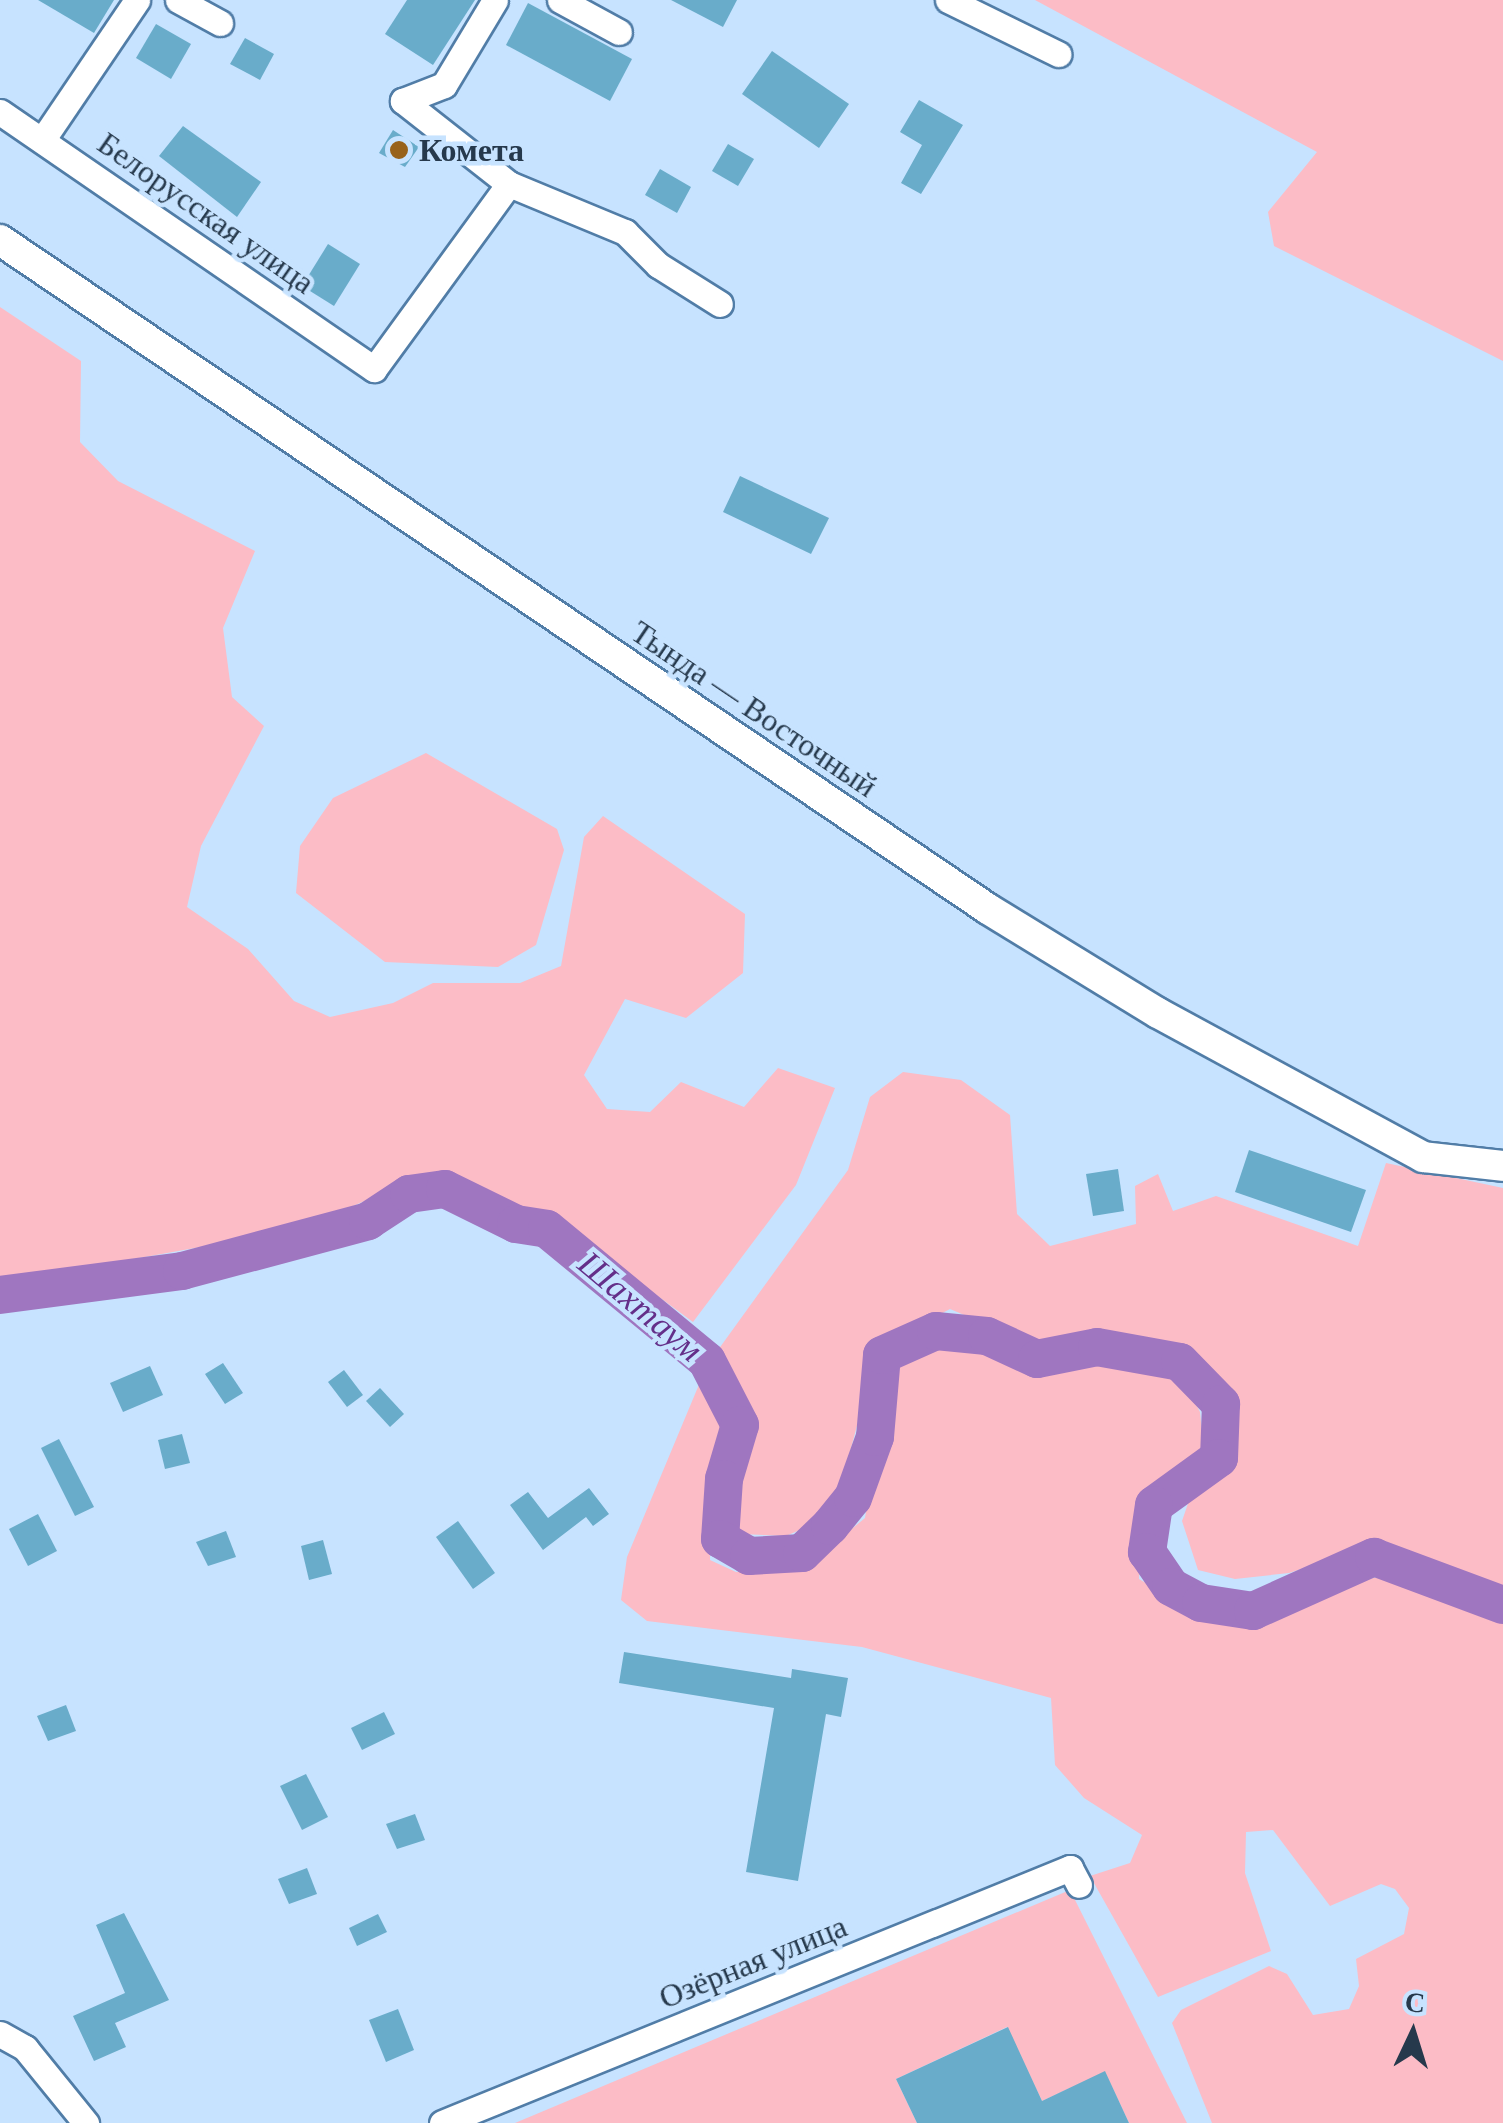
<!DOCTYPE html>
<meta charset="utf-8">
<style>
body{margin:0}
#map{position:relative;width:1503px;height:2123px;overflow:hidden;background:#c7e3ff;font-family:Georgia,serif}
div>[style]{position:absolute}
[style*='--x']{left:calc(var(--x)*1px);top:calc(var(--y)*1px);width:calc(var(--w)*1px);rotate:calc(var(--a)*1deg)}
.green>*{inset:0;background:#fcbcc6}
.river>*{height:38px;margin:-19px;padding:0 19px;transform-origin:19px;border-radius:19px;background:#9f76c0}
.building>*{inset:0;background:#69acca}
.roads{filter:drop-shadow(2px 0 #517da7) drop-shadow(-2px 0 #517da7) drop-shadow(0 2px #517da7) drop-shadow(0 -2px #517da7)}
.minor>*{height:25px;margin:-12.5px;padding:0 12.5px;transform-origin:12.5px;border-radius:12.5px;background:#fff}
.tertiary>*{height:30px;margin:-15px;padding:0 15px;transform-origin:15px;border-radius:15px;background:#fff}
.dots>*{width:28px;height:28px;translate:-50% -50%;box-sizing:border-box;border:5px solid #c7e3ff;border-radius:50%}
span{translate:-50% -50%;white-space:nowrap;text-align:center;line-height:1.15;-webkit-text-stroke:9px #c7e3ff;paint-order:stroke}
.poi-label{font-size:32px;color:#26394c;font-weight:700}
.left{translate:0 -50%;text-align:left}
.street-label{font-size:32px;color:#26394c}
.water-label{font-size:35px;color:#642f89;font-style:italic}
.north{position:absolute;left:1363px;top:1983px;width:100px;height:100px;-webkit-text-stroke:8px #c7e3ff;paint-order:stroke;rotate:4deg;font-size:28px;font-weight:700;line-height:40px;text-align:center;color:#26394c}
.north::after{content:'';display:block;margin:auto;width:35px;height:45px;background:#26394c;clip-path:polygon(50% 0,100% 100%,50% 72%,0 100%)}
</style>
<div id="map">
<div class="green">
<div style="clip-path:polygon(1035px 0,1503px 0,1503px 361px,1274px 246px,1268px 212px,1317px 152px)"></div>
<div style="clip-path:polygon(0 307px,81px 361px,80px 442px,118px 481px,255px 551px,223px 628px,232px 697px,264px 726px,201px 846px,187px 907px,248px 949px,294px 1001px,330px 1017px,393px 1003px,433px 983px,520px 983px,561px 966px,584px 837px,603px 816px,745px 914px,743px 973px,686px 1018px,625px 999px,584px 1075px,607px 1109px,650px 1112px,681px 1082px,744px 1107px,778px 1068px,835px 1088px,796px 1185px,693px 1322px,549px 1216px,442px 1180px,402px 1185px,332px 1215px,245px 1239px,0 1283px)"></div>
<div style="clip-path:polygon(426px 753px,557px 829px,564px 850px,536px 945px,498px 967px,385px 962px,296px 893px,300px 846px,333px 798px)"></div>
<div style="clip-path:polygon(903px 1072px,961px 1080px,1010px 1115px,1017px 1214px,1050px 1246px,1136px 1224px,1135px 1186px,1158px 1174px,1173px 1211px,1216px 1196px,1358px 1246px,1386px 1163px,1503px 1188px,1503px 1592px,1373px 1545px,1289px 1573px,1235px 1579px,1198px 1570px,1182px 1521px,1192px 1492px,1218px 1477px,1231px 1451px,1223px 1391px,1198px 1364px,1156px 1345px,1098px 1337px,1026px 1341px,950px 1309px,878px 1347px,839px 1493px,818px 1522px,786px 1536px,740px 1534px,731px 1486px,750px 1419px,718px 1350px,848px 1170px,870px 1097px)"></div>
<div style="clip-path:polygon(946px 1342px,981px 1342px,1036px 1367px,1099px 1356px,1182px 1376px,1200px 1412px,1203px 1443px,1192px 1466px,1155px 1489px,1142px 1516px,1139px 1579px,1207px 1619px,1235px 1625px,1341px 1582px,1390px 1576px,1493px 1607px,1503px 1618px,1503px 2123px,1212px 2123px,1172px 2023px,1181px 2010px,1269px 1966px,1287px 1974px,1313px 2015px,1349px 2009px,1359px 1986px,1356px 1959px,1404px 1934px,1409px 1908px,1395px 1889px,1381px 1884px,1330px 1906px,1273px 1830px,1246px 1832px,1245px 1873px,1271px 1951px,1158px 1997px,1090px 1876px,1130px 1863px,1142px 1835px,1084px 1798px,1055px 1765px,1051px 1698px,862px 1647px,647px 1621px,621px 1600px,627px 1557px,703px 1375px,728px 1434px,711px 1491px,710px 1560px,736px 1572px,803px 1569px,865px 1518px,888px 1376px,909px 1353px)"></div>
<div style="clip-path:polygon(1070px 1890px,1187px 2123px,1129px 2123px,1105px 2072px,1042px 2101px,1007px 2027px,896px 2079px,917px 2123px,515px 2123px)"></div>
</div>
<div class="river">
<div style="--x:0;--y:1295;--w:184;--a:-7.5"></div>
<div style="--x:182;--y:1271;--w:193;--a:-15"></div>
<div style="--x:368;--y:1221;--w:49;--a:-33.4"></div>
<div style="--x:409;--y:1194;--w:36;--a:-8"></div>
<div style="--x:445;--y:1189;--w:79;--a:26.2"></div>
<div style="--x:516;--y:1224;--w:31;--a:9"></div>
<div style="--x:547;--y:1229;--w:207;--a:39.5"></div>
<div style="--x:707;--y:1361;--w:72;--a:62.7"></div>
<div style="--x:740;--y:1425;--w:56;--a:106.5"></div>
<div style="--x:724;--y:1479;--w:60;--a:93.8"></div>
<div style="--x:720;--y:1539;--w:34;--a:30"></div>
<div style="--x:749;--y:1556;--w:53;--a:-3.2"></div>
<div style="--x:802;--y:1553;--w:39;--a:-44"></div>
<div style="--x:830;--y:1526;--w:36;--a:-51"></div>
<div style="--x:853;--y:1498;--w:65;--a:-70.2"></div>
<div style="--x:875;--y:1437;--w:82;--a:-85.1"></div>
<div style="--x:882;--y:1355;--w:59;--a:-24"></div>
<div style="--x:936;--y:1331;--w:51;--a:5.6"></div>
<div style="--x:987;--y:1336;--w:55;--a:24.7"></div>
<div style="--x:1037;--y:1359;--w:61;--a:-11.3"></div>
<div style="--x:1097;--y:1347;--w:84;--a:10.2"></div>
<div style="--x:1180;--y:1362;--w:59;--a:45.7"></div>
<div style="--x:1221;--y:1404;--w:54;--a:92.1"></div>
<div style="--x:1219;--y:1458;--w:80;--a:144.1"></div>
<div style="--x:1154;--y:1505;--w:48;--a:98.5"></div>
<div style="--x:1147;--y:1552;--w:42;--a:55.6"></div>
<div style="--x:1171;--y:1587;--w:34;--a:28"></div>
<div style="--x:1201;--y:1603;--w:53;--a:8.7"></div>
<div style="--x:1253;--y:1611;--w:133;--a:-24.1"></div>
<div style="--x:1374;--y:1557;--w:138;--a:20.4"></div>
</div>
<div class="building">
<div style="clip-path:polygon(38px 0,114px 0,94px 33px)"></div>
<div style="clip-path:polygon(407px 0,475px 0,433px 65px,385px 34px)"></div>
<div style="clip-path:polygon(671px 0,737px 0,723px 27px)"></div>
<div style="clip-path:polygon(528px 3px,632px 59px,610px 101px,506px 45px)"></div>
<div style="clip-path:polygon(156px 24px,191px 44px,171px 79px,136px 58px)"></div>
<div style="clip-path:polygon(245px 38px,274px 54px,260px 80px,230px 64px)"></div>
<div style="clip-path:polygon(772px 51px,849px 104px,819px 148px,742px 94px)"></div>
<div style="clip-path:polygon(919px 100px,963px 125px,921px 194px,901px 183px,922px 145px,900px 132px)"></div>
<div style="clip-path:polygon(183px 126px,261px 182px,237px 217px,159px 156px)"></div>
<div style="clip-path:polygon(393px 130px,419px 147px,405px 167px,379px 153px)"></div>
<div style="clip-path:polygon(728px 144px,754px 159px,738px 186px,712px 171px)"></div>
<div style="clip-path:polygon(660px 169px,691px 187px,677px 213px,645px 195px)"></div>
<div style="clip-path:polygon(328px 244px,360px 264px,334px 306px,302px 286px)"></div>
<div style="clip-path:polygon(740px 476px,829px 518px,811px 554px,723px 512px)"></div>
<div style="clip-path:polygon(1249px 1150px,1366px 1190px,1351px 1232px,1235px 1192px)"></div>
<div style="clip-path:polygon(1118px 1169px,1124px 1211px,1093px 1216px,1086px 1174px)"></div>
<div style="clip-path:polygon(223px 1363px,243px 1393px,225px 1404px,205px 1374px)"></div>
<div style="clip-path:polygon(150px 1366px,163px 1395px,123px 1412px,110px 1383px)"></div>
<div style="clip-path:polygon(344px 1370px,363px 1395px,347px 1407px,328px 1382px)"></div>
<div style="clip-path:polygon(380px 1388px,404px 1414px,390px 1427px,366px 1401px)"></div>
<div style="clip-path:polygon(182px 1434px,190px 1463px,165px 1469px,158px 1440px)"></div>
<div style="clip-path:polygon(59px 1439px,94px 1507px,75px 1516px,41px 1448px)"></div>
<div style="clip-path:polygon(589px 1488px,609px 1514px,593px 1526px,586px 1517px,543px 1550px,510px 1505px,528px 1492px,548px 1518px)"></div>
<div style="clip-path:polygon(38px 1514px,57px 1551px,28px 1566px,9px 1529px)"></div>
<div style="clip-path:polygon(458px 1521px,495px 1573px,473px 1589px,436px 1537px)"></div>
<div style="clip-path:polygon(226px 1531px,236px 1557px,208px 1566px,196px 1542px)"></div>
<div style="clip-path:polygon(323px 1540px,332px 1574px,309px 1580px,301px 1546px)"></div>
<div style="clip-path:polygon(624px 1652px,791px 1678px,792px 1669px,848px 1678px,841px 1717px,826px 1714px,798px 1881px,746px 1872px,774px 1708px,619px 1683px)"></div>
<div style="clip-path:polygon(66px 1705px,76px 1731px,48px 1741px,37px 1716px)"></div>
<div style="clip-path:polygon(384px 1712px,395px 1734px,362px 1750px,351px 1728px)"></div>
<div style="clip-path:polygon(306px 1774px,328px 1817px,302px 1830px,280px 1786px)"></div>
<div style="clip-path:polygon(415px 1814px,425px 1840px,397px 1849px,386px 1824px)"></div>
<div style="clip-path:polygon(307px 1868px,317px 1894px,289px 1904px,278px 1879px)"></div>
<div style="clip-path:polygon(124px 1913px,169px 2000px,115px 2023px,126px 2047px,94px 2061px,73px 2016px,125px 1993px,96px 1925px)"></div>
<div style="clip-path:polygon(378px 1914px,387px 1932px,357px 1946px,349px 1928px)"></div>
<div style="clip-path:polygon(398px 2009px,414px 2050px,386px 2062px,369px 2020px)"></div>
<div style="clip-path:polygon(1008px 2027px,1042px 2101px,1105px 2071px,1129px 2123px,917px 2123px,896px 2079px)"></div>
</div>
<div class="roads">
<div class="minor">
<div style="--x:178;--y:0;--w:48;--a:28.7"></div>
<div style="--x:560;--y:0;--w:67;--a:28.5"></div>
<div style="--x:948;--y:0;--w:123;--a:26.1"></div>
<div style="--x:0;--y:112;--w:454;--a:34.5"></div>
<div style="--x:374;--y:369;--w:229;--a:-53.9"></div>
<div style="--x:509;--y:184;--w:135;--a:-141.9"></div>
<div style="--x:403;--y:101;--w:44;--a:-21.3"></div>
<div style="--x:444;--y:85;--w:99;--a:-59"></div>
<div style="--x:43;--y:139;--w:168;--a:-55.9"></div>
<div style="--x:509;--y:184;--w:126;--a:22.5"></div>
<div style="--x:625;--y:232;--w:47;--a:45"></div>
<div style="--x:658;--y:265;--w:73;--a:32.2"></div>
<div style="--x:0;--y:2034;--w:29;--a:29"></div>
<div style="--x:25;--y:2048;--w:97;--a:50.9"></div>
<div style="--x:442;--y:2123;--w:678;--a:-22.1"></div>
<div style="--x:1070;--y:1868;--w:19;--a:62"></div>
</div>
<div class="tertiary">
<div style="--x:0;--y:240;--w:1193;--a:34.1"></div>
<div style="--x:988;--y:909;--w:199;--a:31.5"></div>
<div style="--x:1158;--y:1013;--w:302;--a:28.5"></div>
<div style="--x:1423;--y:1157;--w:81;--a:6.4"></div>
</div>
</div>
<div class="dots">
<div style="left:399px;top:150px;background:#98621a"></div>
</div>
<div class="poi-label">
<span class="left" style="left:419px;top:150px">Комета</span>
</div>
<div class="street-label">
<span style="left:206px;top:213px;rotate:35deg">Белорусская улица</span>
<span style="left:754px;top:709px;rotate:34deg">Тында — Восточный</span>
<span style="left:753px;top:1962px;rotate:-22deg">Озёрная улица</span>
</div>
<div class="water-label">
<span style="left:640px;top:1307px;rotate:40deg">Шахтаум</span>
</div>
<div class="north">С</div>
</div>
